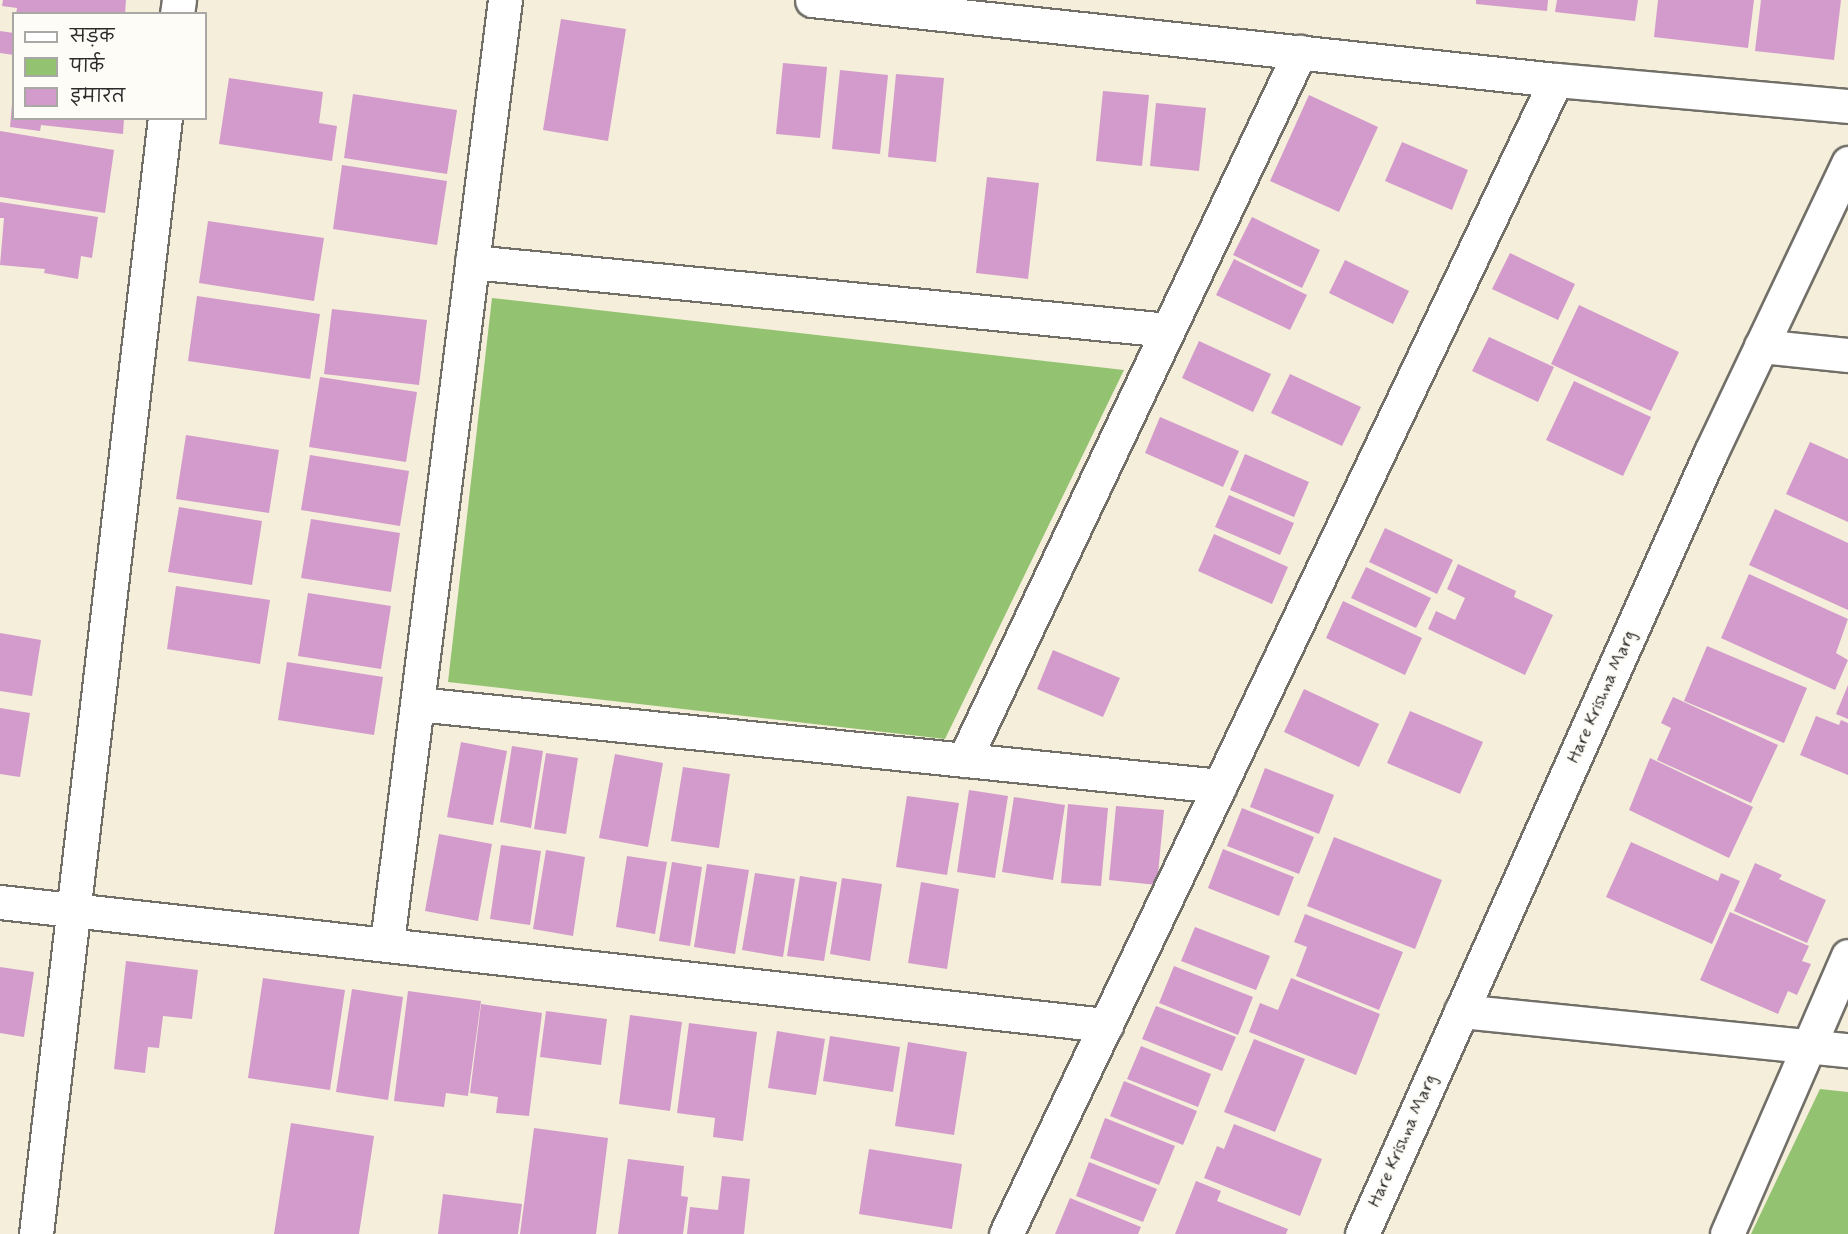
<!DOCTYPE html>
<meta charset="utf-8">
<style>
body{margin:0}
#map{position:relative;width:1848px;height:1234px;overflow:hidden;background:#f4eeda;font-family:Mynerve,"Playpen Sans Deva",sans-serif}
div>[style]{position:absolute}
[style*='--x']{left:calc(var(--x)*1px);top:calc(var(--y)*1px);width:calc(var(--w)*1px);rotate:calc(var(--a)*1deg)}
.green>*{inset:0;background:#93c271}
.building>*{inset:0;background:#d39bcb}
.roads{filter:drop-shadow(2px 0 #716f68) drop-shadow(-2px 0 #716f68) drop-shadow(0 2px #716f68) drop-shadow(0 -2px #716f68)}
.street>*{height:33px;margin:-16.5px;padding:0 16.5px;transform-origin:16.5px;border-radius:16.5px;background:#fff}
.secondary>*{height:33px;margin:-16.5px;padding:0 16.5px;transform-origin:16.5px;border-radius:16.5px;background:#fff}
span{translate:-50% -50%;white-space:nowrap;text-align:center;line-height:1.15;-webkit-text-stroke:5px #fdfcf7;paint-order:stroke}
.street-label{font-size:18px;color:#2b2b2b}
.legend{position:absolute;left:12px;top:12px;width:195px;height:108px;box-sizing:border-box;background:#fdfcf7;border:2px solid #a9a8a5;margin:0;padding:8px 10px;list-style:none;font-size:18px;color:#2b2b2b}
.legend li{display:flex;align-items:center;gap:12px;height:30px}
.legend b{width:30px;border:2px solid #a9a8a5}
</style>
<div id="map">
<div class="green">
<div style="clip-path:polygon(492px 298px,1124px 370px,945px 739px,448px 682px)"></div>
<div style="clip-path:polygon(1820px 1089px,1848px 1092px,1848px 1234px,1751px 1234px)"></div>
</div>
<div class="building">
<div style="clip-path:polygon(3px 0,126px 0,125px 14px,16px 14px,17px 8px,2px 6px)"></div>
<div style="clip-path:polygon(1476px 0,1548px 0,1547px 11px,1476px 4px)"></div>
<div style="clip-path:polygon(1557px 0,1638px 0,1635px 21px,1555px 12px)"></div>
<div style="clip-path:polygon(1658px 0,1754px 0,1748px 48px,1654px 37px)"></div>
<div style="clip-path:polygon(1761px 0,1841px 0,1834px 60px,1755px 51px)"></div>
<div style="clip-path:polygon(561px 19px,626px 29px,608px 141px,543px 130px)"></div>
<div style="clip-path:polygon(0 31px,14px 33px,14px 55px,0 53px)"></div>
<div style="clip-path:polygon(783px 63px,827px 67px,820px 138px,776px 134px)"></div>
<div style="clip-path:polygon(840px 70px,888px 75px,880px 154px,832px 149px)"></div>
<div style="clip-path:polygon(896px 74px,944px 78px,936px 162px,888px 157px)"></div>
<div style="clip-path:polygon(229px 78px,323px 92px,319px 123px,337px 126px,332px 161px,219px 144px)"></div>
<div style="clip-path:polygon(1103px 91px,1149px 95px,1142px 166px,1096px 161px)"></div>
<div style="clip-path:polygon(353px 94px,457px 110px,447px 174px,344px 158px)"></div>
<div style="clip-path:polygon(1309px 95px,1378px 127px,1339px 212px,1270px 181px)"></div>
<div style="clip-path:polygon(1156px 103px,1206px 108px,1199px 171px,1150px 166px)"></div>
<div style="clip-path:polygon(12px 104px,14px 118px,124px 118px,123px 134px,41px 125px,40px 131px,10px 127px)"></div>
<div style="clip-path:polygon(0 131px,114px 150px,105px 213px,0 197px)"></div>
<div style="clip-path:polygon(1402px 142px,1468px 170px,1452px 210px,1385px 181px)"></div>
<div style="clip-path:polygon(342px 165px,447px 181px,437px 245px,333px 229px)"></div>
<div style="clip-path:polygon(987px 177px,1039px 183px,1028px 279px,976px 273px)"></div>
<div style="clip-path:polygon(0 202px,98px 217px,92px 258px,81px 256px,78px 279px,44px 273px,45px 269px,0 265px,4px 218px,0 218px)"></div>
<div style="clip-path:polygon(1252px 217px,1320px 250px,1302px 288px,1233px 255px)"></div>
<div style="clip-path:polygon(208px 221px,324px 238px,314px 301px,199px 283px)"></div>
<div style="clip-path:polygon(1510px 253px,1575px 284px,1558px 320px,1492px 289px)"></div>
<div style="clip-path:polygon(1234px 259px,1307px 295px,1290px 330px,1216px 295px)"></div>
<div style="clip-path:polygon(1345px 260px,1409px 291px,1393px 324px,1329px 293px)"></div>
<div style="clip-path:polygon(197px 296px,320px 314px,310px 379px,188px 361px)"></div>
<div style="clip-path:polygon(1579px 305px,1679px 352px,1651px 411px,1551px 364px)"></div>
<div style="clip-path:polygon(332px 309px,427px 320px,419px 385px,324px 374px)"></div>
<div style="clip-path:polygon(1489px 337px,1554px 367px,1538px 402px,1472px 371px)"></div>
<div style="clip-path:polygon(1199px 341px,1271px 374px,1253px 412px,1182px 378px)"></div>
<div style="clip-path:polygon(1290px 374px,1361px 407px,1342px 446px,1271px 413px)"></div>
<div style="clip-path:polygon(320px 377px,417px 392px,406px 462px,309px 447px)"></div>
<div style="clip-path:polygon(1574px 381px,1651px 417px,1623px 476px,1546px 440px)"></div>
<div style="clip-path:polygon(1160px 417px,1239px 451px,1223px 487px,1145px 453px)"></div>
<div style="clip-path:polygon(186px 435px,279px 450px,269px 513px,176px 499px)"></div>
<div style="clip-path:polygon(1810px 442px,1848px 459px,1848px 522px,1786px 494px)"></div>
<div style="clip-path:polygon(1245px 454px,1309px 482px,1294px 517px,1230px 490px)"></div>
<div style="clip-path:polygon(310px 455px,409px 471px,400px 526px,301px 510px)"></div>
<div style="clip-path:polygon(1229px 495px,1294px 523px,1280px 555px,1215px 527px)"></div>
<div style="clip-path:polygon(179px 507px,262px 521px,252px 585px,168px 572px)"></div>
<div style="clip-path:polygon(1775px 509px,1848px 543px,1848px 610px,1749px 565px)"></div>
<div style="clip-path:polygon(311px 519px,400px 533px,391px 592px,301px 578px)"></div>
<div style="clip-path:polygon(1385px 528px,1453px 560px,1437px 594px,1369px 562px)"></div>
<div style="clip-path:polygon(1214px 534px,1288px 567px,1272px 604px,1198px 571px)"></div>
<div style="clip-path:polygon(1458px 564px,1516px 591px,1514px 597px,1553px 615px,1525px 675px,1428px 629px,1436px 611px,1455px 620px,1465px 598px,1447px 589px)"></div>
<div style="clip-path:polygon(1366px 567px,1431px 598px,1416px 628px,1351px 598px)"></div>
<div style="clip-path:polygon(1749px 574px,1848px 619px,1836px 653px,1848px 660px,1835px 690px,1721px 638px)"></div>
<div style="clip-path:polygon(176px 586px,270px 600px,260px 664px,167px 649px)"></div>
<div style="clip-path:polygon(308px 593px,391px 606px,381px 669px,298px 656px)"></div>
<div style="clip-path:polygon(1343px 601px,1422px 638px,1405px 675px,1326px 638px)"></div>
<div style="clip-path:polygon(0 633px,41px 640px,32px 696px,0 691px)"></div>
<div style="clip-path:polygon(1707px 646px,1807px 688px,1784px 743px,1684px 701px)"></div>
<div style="clip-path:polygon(1053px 650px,1120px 678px,1103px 717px,1037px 689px)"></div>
<div style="clip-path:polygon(287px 662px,383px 677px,374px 735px,278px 720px)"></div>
<div style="clip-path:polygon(1848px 685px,1848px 719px,1836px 714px)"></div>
<div style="clip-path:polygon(1304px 689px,1379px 724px,1359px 767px,1284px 732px)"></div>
<div style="clip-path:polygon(1673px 697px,1778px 745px,1751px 803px,1657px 760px,1671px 728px,1661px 723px)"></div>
<div style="clip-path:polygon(0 708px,30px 713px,20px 777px,0 774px)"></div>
<div style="clip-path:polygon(1410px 711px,1483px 742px,1460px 794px,1387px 763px)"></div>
<div style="clip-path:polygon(1816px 716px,1839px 725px,1841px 720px,1848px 723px,1848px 775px,1800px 755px)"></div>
<div style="clip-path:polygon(461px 742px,507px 751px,493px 825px,447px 817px)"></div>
<div style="clip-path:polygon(512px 746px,543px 751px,531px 828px,500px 822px)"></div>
<div style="clip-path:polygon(546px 753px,578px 758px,566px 834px,534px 829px)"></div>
<div style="clip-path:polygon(615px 754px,663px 763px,648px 847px,599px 838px)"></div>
<div style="clip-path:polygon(1650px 758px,1753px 807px,1729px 858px,1629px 810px)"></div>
<div style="clip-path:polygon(683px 767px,730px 774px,719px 848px,671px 841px)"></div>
<div style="clip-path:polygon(1265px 768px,1334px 795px,1319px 834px,1250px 807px)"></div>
<div style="clip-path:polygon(969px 790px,1008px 796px,995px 878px,957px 872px)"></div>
<div style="clip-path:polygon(907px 796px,959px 803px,947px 875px,896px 867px)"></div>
<div style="clip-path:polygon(1014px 797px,1065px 805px,1053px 880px,1002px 872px)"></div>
<div style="clip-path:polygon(1068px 804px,1108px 808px,1101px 886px,1061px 883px)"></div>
<div style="clip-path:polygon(1116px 806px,1164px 810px,1157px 885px,1109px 880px)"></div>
<div style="clip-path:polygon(1242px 808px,1314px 837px,1299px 874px,1227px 846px)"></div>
<div style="clip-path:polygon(439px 834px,492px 844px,478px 921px,425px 911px)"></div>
<div style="clip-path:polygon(1334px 837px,1442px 880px,1415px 949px,1307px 906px)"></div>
<div style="clip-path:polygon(1631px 842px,1718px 881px,1721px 873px,1740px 881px,1712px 944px,1606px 897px)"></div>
<div style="clip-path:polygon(501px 845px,541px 851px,530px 925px,490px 919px)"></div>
<div style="clip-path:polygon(1223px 849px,1294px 877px,1279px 916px,1208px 888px)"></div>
<div style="clip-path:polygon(546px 850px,585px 857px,573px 936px,533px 929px)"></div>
<div style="clip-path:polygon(627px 856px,667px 862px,655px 934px,616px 927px)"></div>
<div style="clip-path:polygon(672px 862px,702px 867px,690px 946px,659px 941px)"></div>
<div style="clip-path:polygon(1755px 863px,1782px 875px,1779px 879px,1826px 900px,1807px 943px,1734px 911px)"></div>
<div style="clip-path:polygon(707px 864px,749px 870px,735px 954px,694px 947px)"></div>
<div style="clip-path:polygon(755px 873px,795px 879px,783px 957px,742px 950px)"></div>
<div style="clip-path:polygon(800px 876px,837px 882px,824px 961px,787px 956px)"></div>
<div style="clip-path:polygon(842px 878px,882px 884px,870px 961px,830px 954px)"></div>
<div style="clip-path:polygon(921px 882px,959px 889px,947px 969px,908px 963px)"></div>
<div style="clip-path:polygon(1730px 912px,1809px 946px,1802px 961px,1811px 964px,1797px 995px,1788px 991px,1778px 1014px,1700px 980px)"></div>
<div style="clip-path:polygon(1305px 914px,1403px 952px,1379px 1010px,1296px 976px,1307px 947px,1294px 942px)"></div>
<div style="clip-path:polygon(1195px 927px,1270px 956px,1256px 990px,1181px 961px)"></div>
<div style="clip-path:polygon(126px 961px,198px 970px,192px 1019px,163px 1016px,159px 1048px,148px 1047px,145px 1073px,114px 1069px)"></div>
<div style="clip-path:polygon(1174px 966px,1253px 997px,1238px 1035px,1159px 1003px)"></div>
<div style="clip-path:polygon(0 967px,34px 972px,24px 1037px,0 1033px)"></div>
<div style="clip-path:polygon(263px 978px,345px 990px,330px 1090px,248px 1078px)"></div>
<div style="clip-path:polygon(1291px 978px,1380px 1014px,1356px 1075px,1249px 1032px,1260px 1003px,1278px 1010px)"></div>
<div style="clip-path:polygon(352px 989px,403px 997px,388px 1100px,336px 1092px)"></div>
<div style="clip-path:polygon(408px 991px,481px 1001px,468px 1096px,446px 1093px,444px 1107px,394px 1101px)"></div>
<div style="clip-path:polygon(481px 1004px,542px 1013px,529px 1116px,496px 1113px,498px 1097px,470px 1093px)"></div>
<div style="clip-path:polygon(1156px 1006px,1236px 1037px,1222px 1071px,1142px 1039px)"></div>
<div style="clip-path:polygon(546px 1011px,607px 1019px,601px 1065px,540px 1057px)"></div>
<div style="clip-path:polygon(630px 1015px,682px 1022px,670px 1111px,619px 1104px)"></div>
<div style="clip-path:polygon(689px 1023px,757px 1032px,743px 1141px,713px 1137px,715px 1118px,677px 1113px)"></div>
<div style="clip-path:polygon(777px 1031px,825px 1039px,816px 1095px,768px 1088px)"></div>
<div style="clip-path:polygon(830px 1036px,900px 1047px,893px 1092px,823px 1081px)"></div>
<div style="clip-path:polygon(1254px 1039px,1305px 1059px,1275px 1132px,1224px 1112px)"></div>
<div style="clip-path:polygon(908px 1042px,967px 1052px,954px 1135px,895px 1126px)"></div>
<div style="clip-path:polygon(1141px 1046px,1211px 1074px,1198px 1107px,1127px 1079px)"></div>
<div style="clip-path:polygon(1124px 1081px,1197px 1111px,1183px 1145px,1110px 1116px)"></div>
<div style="clip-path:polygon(1105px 1118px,1175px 1146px,1159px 1185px,1090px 1158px)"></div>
<div style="clip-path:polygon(291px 1123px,374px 1136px,359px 1234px,274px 1234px)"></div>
<div style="clip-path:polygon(1234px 1124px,1322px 1159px,1300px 1216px,1204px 1178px,1217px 1146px,1224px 1149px)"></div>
<div style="clip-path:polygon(534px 1128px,608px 1138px,596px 1234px,520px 1234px)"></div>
<div style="clip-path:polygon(869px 1149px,962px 1164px,952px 1229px,859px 1214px)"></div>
<div style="clip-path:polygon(628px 1159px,684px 1166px,681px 1196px,688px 1197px,683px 1234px,618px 1234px)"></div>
<div style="clip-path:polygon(1089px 1162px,1157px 1189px,1143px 1222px,1076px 1196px)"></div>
<div style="clip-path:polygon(722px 1176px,750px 1179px,744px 1234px,687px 1234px,690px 1207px,718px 1210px)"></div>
<div style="clip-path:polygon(1196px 1181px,1221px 1191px,1217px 1201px,1288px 1229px,1286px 1234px,1175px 1234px)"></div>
<div style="clip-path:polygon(443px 1194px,522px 1204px,518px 1234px,438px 1234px)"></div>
<div style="clip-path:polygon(1070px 1198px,1141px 1227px,1138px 1234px,1055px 1234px)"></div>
</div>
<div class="roads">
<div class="street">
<div style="--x:812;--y:0;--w:748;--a:6.14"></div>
<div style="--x:1556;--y:80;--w:293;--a:5.1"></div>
<div style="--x:177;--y:14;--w:14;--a:-82"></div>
<div style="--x:472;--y:262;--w:699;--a:5.58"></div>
<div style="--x:1761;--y:346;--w:87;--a:5.9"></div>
<div style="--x:417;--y:704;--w:807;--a:5.83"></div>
<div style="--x:964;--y:760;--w:784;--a:-64.61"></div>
<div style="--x:0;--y:902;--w:1113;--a:6.35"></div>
<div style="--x:387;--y:943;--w:950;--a:-82.87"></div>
<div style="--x:1461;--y:1011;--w:389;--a:5.8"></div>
<div style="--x:36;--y:1234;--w:1123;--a:-83.41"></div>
<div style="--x:1006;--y:1234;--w:1278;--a:-64.52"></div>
<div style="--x:1727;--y:1234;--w:303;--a:-66.5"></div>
</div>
<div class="secondary">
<div style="--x:1362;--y:1234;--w:856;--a:-65.95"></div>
<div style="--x:1711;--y:452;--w:320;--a:-64.6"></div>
</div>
</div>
<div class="street-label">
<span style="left:1602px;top:697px;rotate:-66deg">Hare Krishna Marg</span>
<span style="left:1403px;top:1141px;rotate:-66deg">Hare Krishna Marg</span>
</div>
<ul class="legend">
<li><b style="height:8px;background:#fff"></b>सड़क</li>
<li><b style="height:16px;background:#93c271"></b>पार्क</li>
<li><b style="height:16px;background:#d39bcb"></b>इमारत</li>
</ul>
</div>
